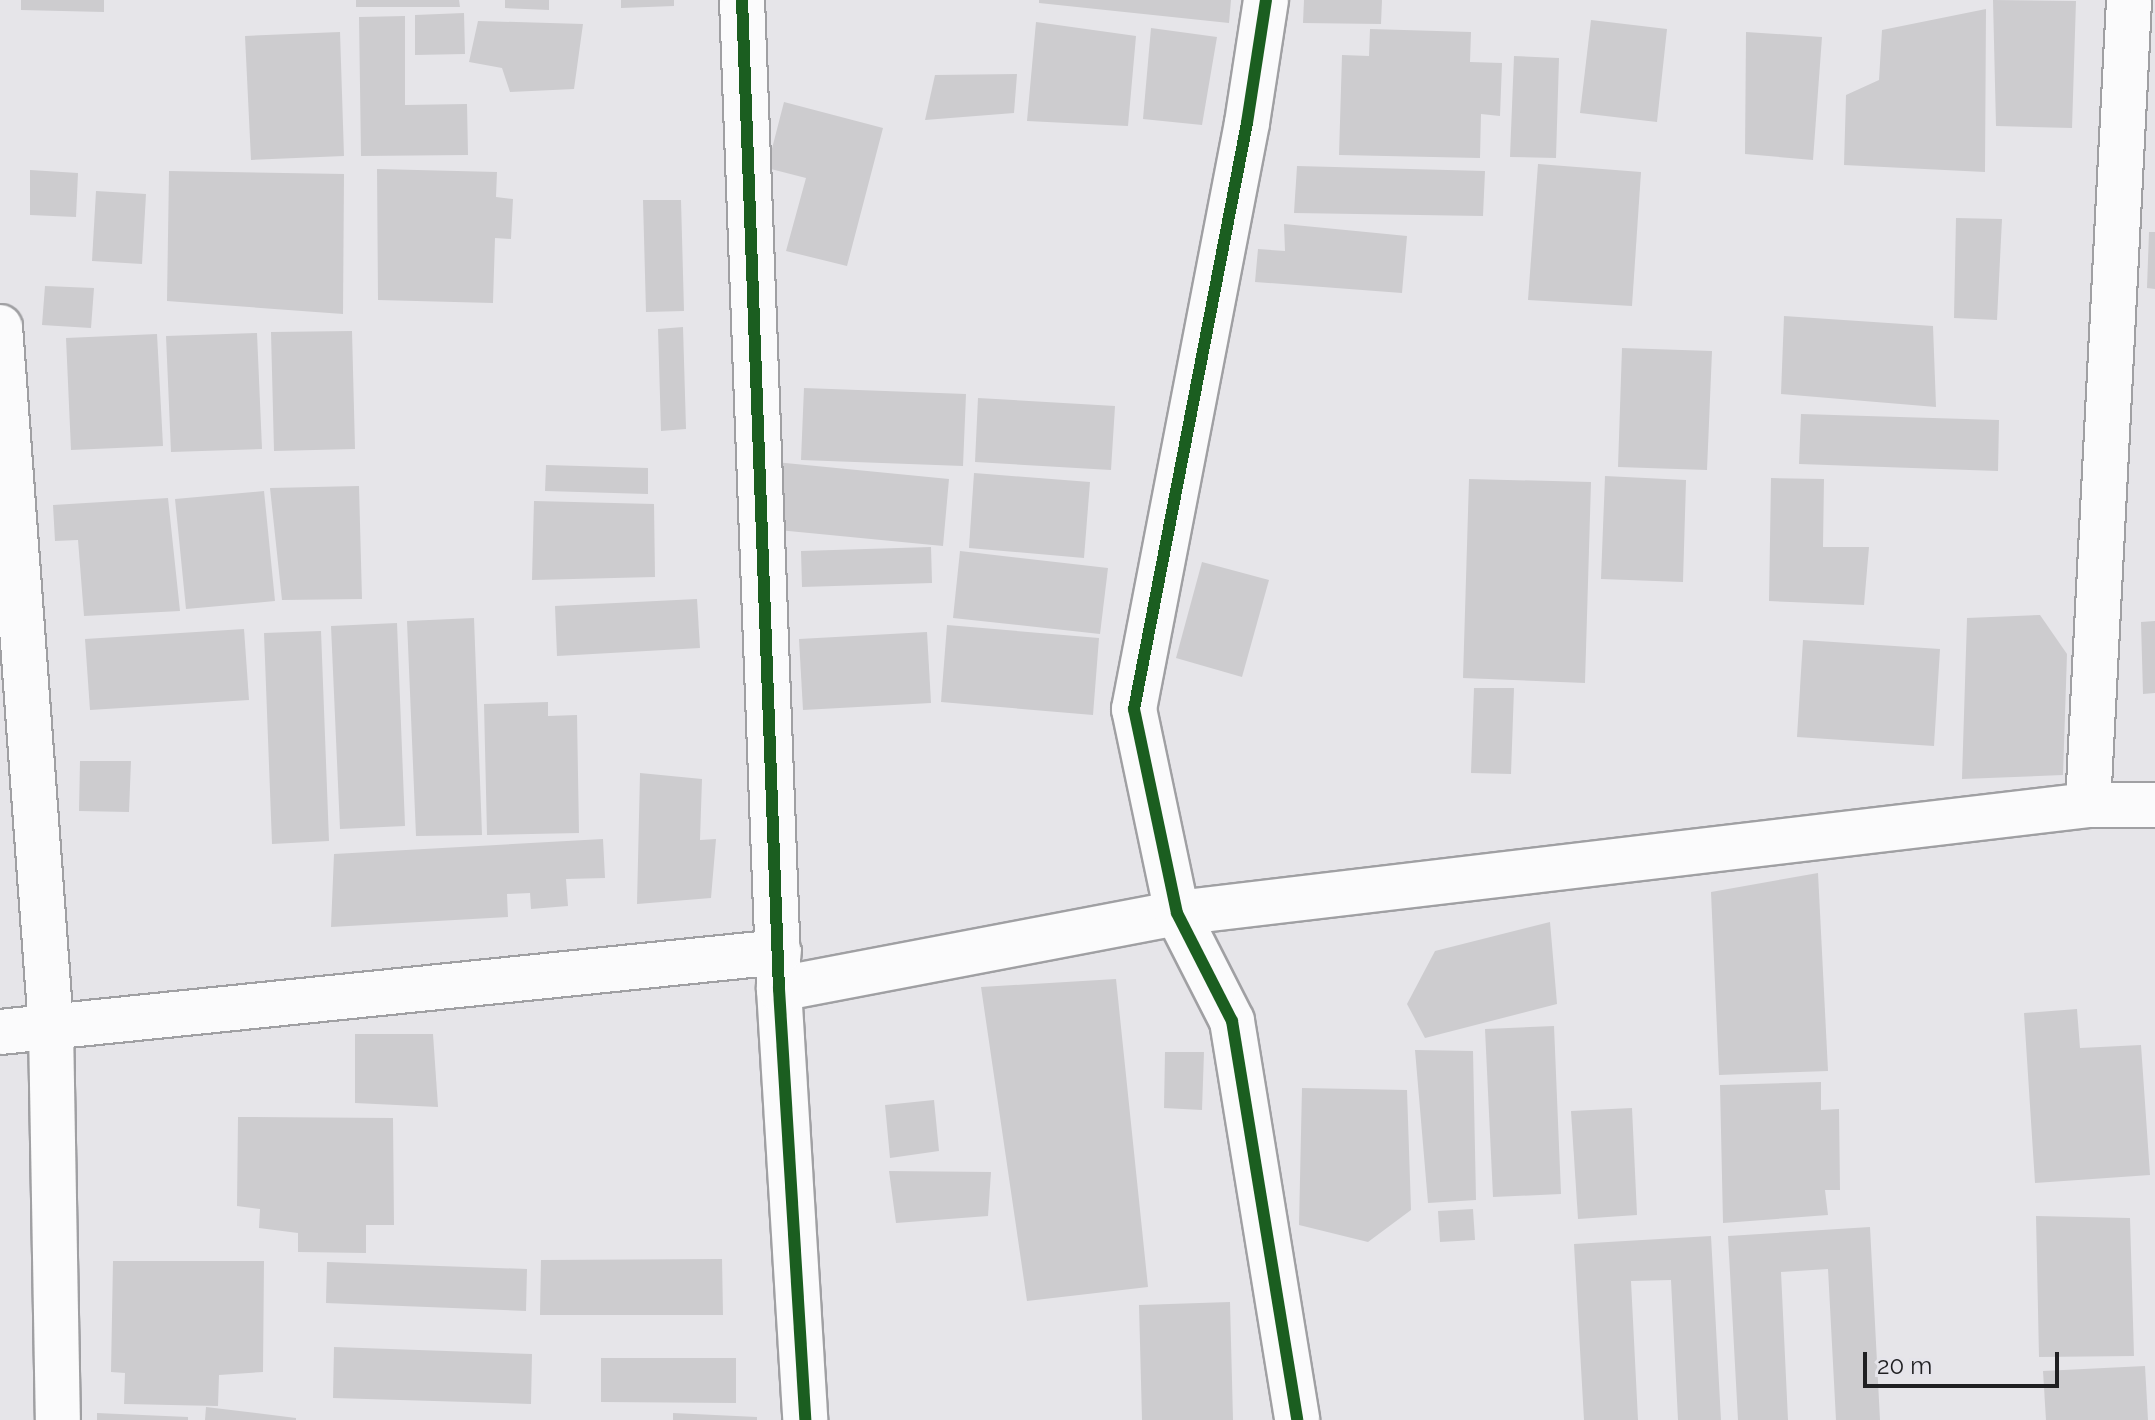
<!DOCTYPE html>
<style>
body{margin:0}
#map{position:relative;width:2155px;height:1420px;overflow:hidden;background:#e6e5e9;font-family:Raleway,sans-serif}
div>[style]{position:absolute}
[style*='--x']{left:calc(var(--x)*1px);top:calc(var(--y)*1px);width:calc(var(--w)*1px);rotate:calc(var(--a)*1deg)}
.building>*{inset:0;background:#cdcccf}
.roads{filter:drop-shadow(2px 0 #a0a0a3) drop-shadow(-2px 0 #a0a0a3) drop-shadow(0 2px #a0a0a3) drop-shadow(0 -2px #a0a0a3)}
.minor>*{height:44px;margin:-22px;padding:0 22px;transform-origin:22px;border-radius:22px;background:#fbfbfc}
.cycleway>*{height:12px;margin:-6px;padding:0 6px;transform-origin:6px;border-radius:6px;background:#1b5e20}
span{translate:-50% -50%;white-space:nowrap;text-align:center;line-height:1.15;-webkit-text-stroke:6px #e5e4ea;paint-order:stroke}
.scale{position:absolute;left:1863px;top:1352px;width:196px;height:36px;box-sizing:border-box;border:4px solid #1f1f21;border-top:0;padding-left:10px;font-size:24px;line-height:28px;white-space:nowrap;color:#1f1f21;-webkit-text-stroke:6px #e5e4ea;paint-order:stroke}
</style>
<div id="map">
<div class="building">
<div style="clip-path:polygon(21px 0,104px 0,104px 12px,21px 10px)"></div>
<div style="clip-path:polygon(356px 0,459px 0,460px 7px,356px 7px)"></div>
<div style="clip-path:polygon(505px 0,549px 0,549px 10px,505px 8px)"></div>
<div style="clip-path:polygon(621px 0,674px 0,674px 6px,621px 8px)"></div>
<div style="clip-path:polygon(1039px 0,1231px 0,1229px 23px,1039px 3px)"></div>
<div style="clip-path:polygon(1304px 0,1382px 0,1381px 24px,1303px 23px)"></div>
<div style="clip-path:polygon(1993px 0,2076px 1px,2072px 128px,1996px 126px)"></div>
<div style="clip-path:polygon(1986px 9px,1985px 172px,1844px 165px,1846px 95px,1879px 80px,1882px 30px)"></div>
<div style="clip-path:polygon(464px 13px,465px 54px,415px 55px,415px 15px)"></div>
<div style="clip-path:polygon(405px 16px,405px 105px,467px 104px,468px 155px,361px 156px,359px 17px)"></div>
<div style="clip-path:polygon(1591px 20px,1667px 29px,1657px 122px,1580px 113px)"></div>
<div style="clip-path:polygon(478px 21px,583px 24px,574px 89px,510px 92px,502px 68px,469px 62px)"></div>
<div style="clip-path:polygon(1036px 22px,1136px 36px,1128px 126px,1027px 121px)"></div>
<div style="clip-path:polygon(1151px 28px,1217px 37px,1202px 125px,1143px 119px)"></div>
<div style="clip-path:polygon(1370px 29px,1471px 32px,1470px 62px,1502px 63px,1500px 116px,1481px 114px,1480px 158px,1339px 155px,1342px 55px,1369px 56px)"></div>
<div style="clip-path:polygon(340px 32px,344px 156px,251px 160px,245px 36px)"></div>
<div style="clip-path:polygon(1746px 32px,1822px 37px,1813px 160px,1745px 154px)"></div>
<div style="clip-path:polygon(1514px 56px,1559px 58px,1556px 158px,1510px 157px)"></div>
<div style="clip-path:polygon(1017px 74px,1014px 113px,925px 120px,935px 75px)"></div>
<div style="clip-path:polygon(784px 102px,883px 128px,847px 266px,786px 251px,806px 178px,767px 168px)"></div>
<div style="clip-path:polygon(1538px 164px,1641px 172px,1632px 306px,1528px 300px)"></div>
<div style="clip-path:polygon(1297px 166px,1485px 171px,1483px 216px,1294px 213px)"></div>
<div style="clip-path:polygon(377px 169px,497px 172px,496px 197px,513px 199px,511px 239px,495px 238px,493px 303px,378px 300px)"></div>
<div style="clip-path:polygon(30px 170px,78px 173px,76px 217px,30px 215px)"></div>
<div style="clip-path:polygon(169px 171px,344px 174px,343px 314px,167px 301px)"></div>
<div style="clip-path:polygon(96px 191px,146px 194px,142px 264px,92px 261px)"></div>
<div style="clip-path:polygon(643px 200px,681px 200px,684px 311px,646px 312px)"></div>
<div style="clip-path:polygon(1956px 218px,2002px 219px,1997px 320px,1954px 318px)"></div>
<div style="clip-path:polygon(1284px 224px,1407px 236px,1402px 293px,1255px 282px,1258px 249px,1285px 251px)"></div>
<div style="clip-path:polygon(2149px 232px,2155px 232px,2155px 289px,2147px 288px)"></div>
<div style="clip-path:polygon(45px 286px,94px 288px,91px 328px,42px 325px)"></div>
<div style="clip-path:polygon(1784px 316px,1933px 326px,1936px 407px,1781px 394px)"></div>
<div style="clip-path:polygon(683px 327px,686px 429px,661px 431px,658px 329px)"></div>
<div style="clip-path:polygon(352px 331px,355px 449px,274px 451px,271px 332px)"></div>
<div style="clip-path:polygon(257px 333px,262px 449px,171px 452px,166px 336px)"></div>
<div style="clip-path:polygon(157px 334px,163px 446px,71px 450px,66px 338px)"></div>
<div style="clip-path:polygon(1622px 348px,1712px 351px,1707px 470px,1618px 467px)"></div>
<div style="clip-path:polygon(804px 388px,966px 394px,963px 466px,801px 460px)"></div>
<div style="clip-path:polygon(978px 398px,1115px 406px,1111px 470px,975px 462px)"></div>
<div style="clip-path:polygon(1801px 414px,1999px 420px,1998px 471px,1799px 464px)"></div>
<div style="clip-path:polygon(775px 462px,949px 479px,943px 546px,768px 529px)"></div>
<div style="clip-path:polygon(546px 465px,648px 468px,648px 494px,545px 491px)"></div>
<div style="clip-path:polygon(974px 473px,1090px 482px,1084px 558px,969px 548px)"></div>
<div style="clip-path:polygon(1605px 476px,1686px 480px,1683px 582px,1601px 579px)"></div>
<div style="clip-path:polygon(1771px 478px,1824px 479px,1823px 547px,1869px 547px,1864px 605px,1769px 601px)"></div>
<div style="clip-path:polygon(1469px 479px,1591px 482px,1585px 683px,1463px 678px)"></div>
<div style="clip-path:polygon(359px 486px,362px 599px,282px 600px,270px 488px)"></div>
<div style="clip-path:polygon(264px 491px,275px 601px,186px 609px,175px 499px)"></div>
<div style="clip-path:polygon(168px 498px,180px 611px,84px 616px,78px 540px,55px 541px,53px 505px)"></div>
<div style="clip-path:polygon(534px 501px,654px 504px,655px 577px,532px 580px)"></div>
<div style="clip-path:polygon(931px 547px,932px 583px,802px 587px,801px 551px)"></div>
<div style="clip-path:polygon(960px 551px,1108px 568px,1100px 634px,953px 618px)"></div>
<div style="clip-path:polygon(1202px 562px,1269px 580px,1242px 677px,1176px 658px)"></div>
<div style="clip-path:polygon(697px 599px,700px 648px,557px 656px,555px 606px)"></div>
<div style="clip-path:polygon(2040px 615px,2067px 654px,2063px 775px,1962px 779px,1967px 618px)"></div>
<div style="clip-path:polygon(474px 618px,482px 835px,416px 836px,407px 621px)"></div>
<div style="clip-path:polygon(2155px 621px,2155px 693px,2143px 694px,2141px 622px)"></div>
<div style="clip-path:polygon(397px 623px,405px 826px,340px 829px,331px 626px)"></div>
<div style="clip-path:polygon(947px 625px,1099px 638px,1093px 715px,941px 702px)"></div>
<div style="clip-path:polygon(244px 629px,249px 700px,90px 710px,85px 639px)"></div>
<div style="clip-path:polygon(321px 631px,329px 841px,272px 844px,264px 633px)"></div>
<div style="clip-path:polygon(927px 632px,931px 703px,803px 710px,799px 639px)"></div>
<div style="clip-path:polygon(1803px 640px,1940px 649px,1934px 746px,1797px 737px)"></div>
<div style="clip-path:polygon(1474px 688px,1514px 688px,1511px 774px,1471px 773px)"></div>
<div style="clip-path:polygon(548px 702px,548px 716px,577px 715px,579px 833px,487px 835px,484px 704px)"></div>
<div style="clip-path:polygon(80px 761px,131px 761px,129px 812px,79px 811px)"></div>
<div style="clip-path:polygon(640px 773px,702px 779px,700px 840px,716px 839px,711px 898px,637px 904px)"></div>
<div style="clip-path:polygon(603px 839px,605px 878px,566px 879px,568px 906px,531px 909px,530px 893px,507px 894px,508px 917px,331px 927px,334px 854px)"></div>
<div style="clip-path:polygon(1818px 873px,1828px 1071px,1719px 1075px,1711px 892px)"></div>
<div style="clip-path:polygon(1550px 922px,1557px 1004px,1425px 1038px,1407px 1004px,1435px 951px)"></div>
<div style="clip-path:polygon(1116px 979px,1148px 1287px,1027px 1301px,981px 987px)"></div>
<div style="clip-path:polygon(2077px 1009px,2080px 1048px,2141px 1045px,2150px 1175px,2035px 1183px,2024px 1013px)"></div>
<div style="clip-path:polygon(1554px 1026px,1561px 1194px,1493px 1197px,1485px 1029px)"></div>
<div style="clip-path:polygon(355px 1034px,433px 1034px,438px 1107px,355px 1103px)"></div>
<div style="clip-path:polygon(1415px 1050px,1473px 1051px,1476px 1200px,1428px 1203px)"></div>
<div style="clip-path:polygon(1165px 1052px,1204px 1052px,1202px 1110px,1164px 1108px)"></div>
<div style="clip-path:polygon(1821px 1082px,1821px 1110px,1839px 1109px,1840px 1190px,1825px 1190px,1828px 1215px,1723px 1223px,1720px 1085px)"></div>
<div style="clip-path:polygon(1302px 1088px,1407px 1090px,1411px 1210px,1368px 1242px,1299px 1225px)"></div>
<div style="clip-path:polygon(934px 1100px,939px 1151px,890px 1158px,885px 1105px)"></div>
<div style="clip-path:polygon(1632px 1108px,1637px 1215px,1578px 1219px,1571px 1111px)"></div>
<div style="clip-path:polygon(238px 1117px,393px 1118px,394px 1225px,366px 1225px,366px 1253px,298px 1252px,298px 1233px,259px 1228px,260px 1209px,237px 1206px)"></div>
<div style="clip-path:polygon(889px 1171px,991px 1172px,988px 1216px,896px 1223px)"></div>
<div style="clip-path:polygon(1473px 1209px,1475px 1240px,1440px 1242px,1438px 1211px)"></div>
<div style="clip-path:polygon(2036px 1216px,2130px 1218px,2134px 1356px,2039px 1357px)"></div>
<div style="clip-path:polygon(1870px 1227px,1880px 1420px,1836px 1420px,1828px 1269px,1781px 1272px,1788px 1420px,1738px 1420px,1728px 1236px)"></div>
<div style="clip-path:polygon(1711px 1236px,1721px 1420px,1678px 1420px,1671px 1280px,1631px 1281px,1638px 1420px,1584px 1420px,1574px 1244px)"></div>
<div style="clip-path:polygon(722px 1259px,723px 1315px,540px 1315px,541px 1260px)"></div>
<div style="clip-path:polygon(113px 1261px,264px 1261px,263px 1372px,219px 1375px,218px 1406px,124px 1404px,125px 1373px,111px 1372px)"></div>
<div style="clip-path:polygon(327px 1262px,527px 1269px,526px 1311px,326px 1303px)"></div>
<div style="clip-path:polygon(1230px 1302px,1233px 1420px,1142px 1420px,1139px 1305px)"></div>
<div style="clip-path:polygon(334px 1347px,532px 1354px,531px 1404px,333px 1398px)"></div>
<div style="clip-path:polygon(601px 1358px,736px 1358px,736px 1403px,601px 1402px)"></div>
<div style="clip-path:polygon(2145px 1366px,2148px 1420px,2046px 1420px,2043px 1371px)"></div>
<div style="clip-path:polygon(206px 1407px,296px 1418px,296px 1420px,205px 1420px)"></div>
<div style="clip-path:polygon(97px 1413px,188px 1417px,188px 1420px,97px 1420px)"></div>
<div style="clip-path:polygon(673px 1413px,757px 1417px,757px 1420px,673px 1420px)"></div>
</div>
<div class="roads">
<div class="minor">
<div style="--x:742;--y:0;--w:990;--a:87.86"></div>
<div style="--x:779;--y:989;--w:432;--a:86.5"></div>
<div style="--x:1266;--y:0;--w:124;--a:98.8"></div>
<div style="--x:1247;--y:123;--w:597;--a:100.91"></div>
<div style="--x:1134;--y:709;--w:208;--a:78.1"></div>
<div style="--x:1177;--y:913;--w:121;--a:63"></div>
<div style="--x:1232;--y:1021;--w:404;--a:80.7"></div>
<div style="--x:0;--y:327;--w:702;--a:85.83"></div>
<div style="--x:51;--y:1027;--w:393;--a:89"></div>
<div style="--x:2088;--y:805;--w:806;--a:-87.08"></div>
<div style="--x:779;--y:989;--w:405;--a:-10.8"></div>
<div style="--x:1177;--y:913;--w:917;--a:-6.76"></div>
<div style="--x:2088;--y:805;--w:67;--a:0"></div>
<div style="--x:0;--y:1032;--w:783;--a:-5.86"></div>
</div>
</div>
<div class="cycleway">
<div style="--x:742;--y:0;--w:990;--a:87.86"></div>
<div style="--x:779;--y:989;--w:432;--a:86.5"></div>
<div style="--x:1266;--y:0;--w:124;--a:98.8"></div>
<div style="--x:1247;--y:123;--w:597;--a:100.91"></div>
<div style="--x:1134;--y:709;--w:208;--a:78.1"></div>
<div style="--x:1177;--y:913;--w:121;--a:63"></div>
<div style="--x:1232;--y:1021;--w:404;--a:80.7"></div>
</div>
<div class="scale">20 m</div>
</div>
